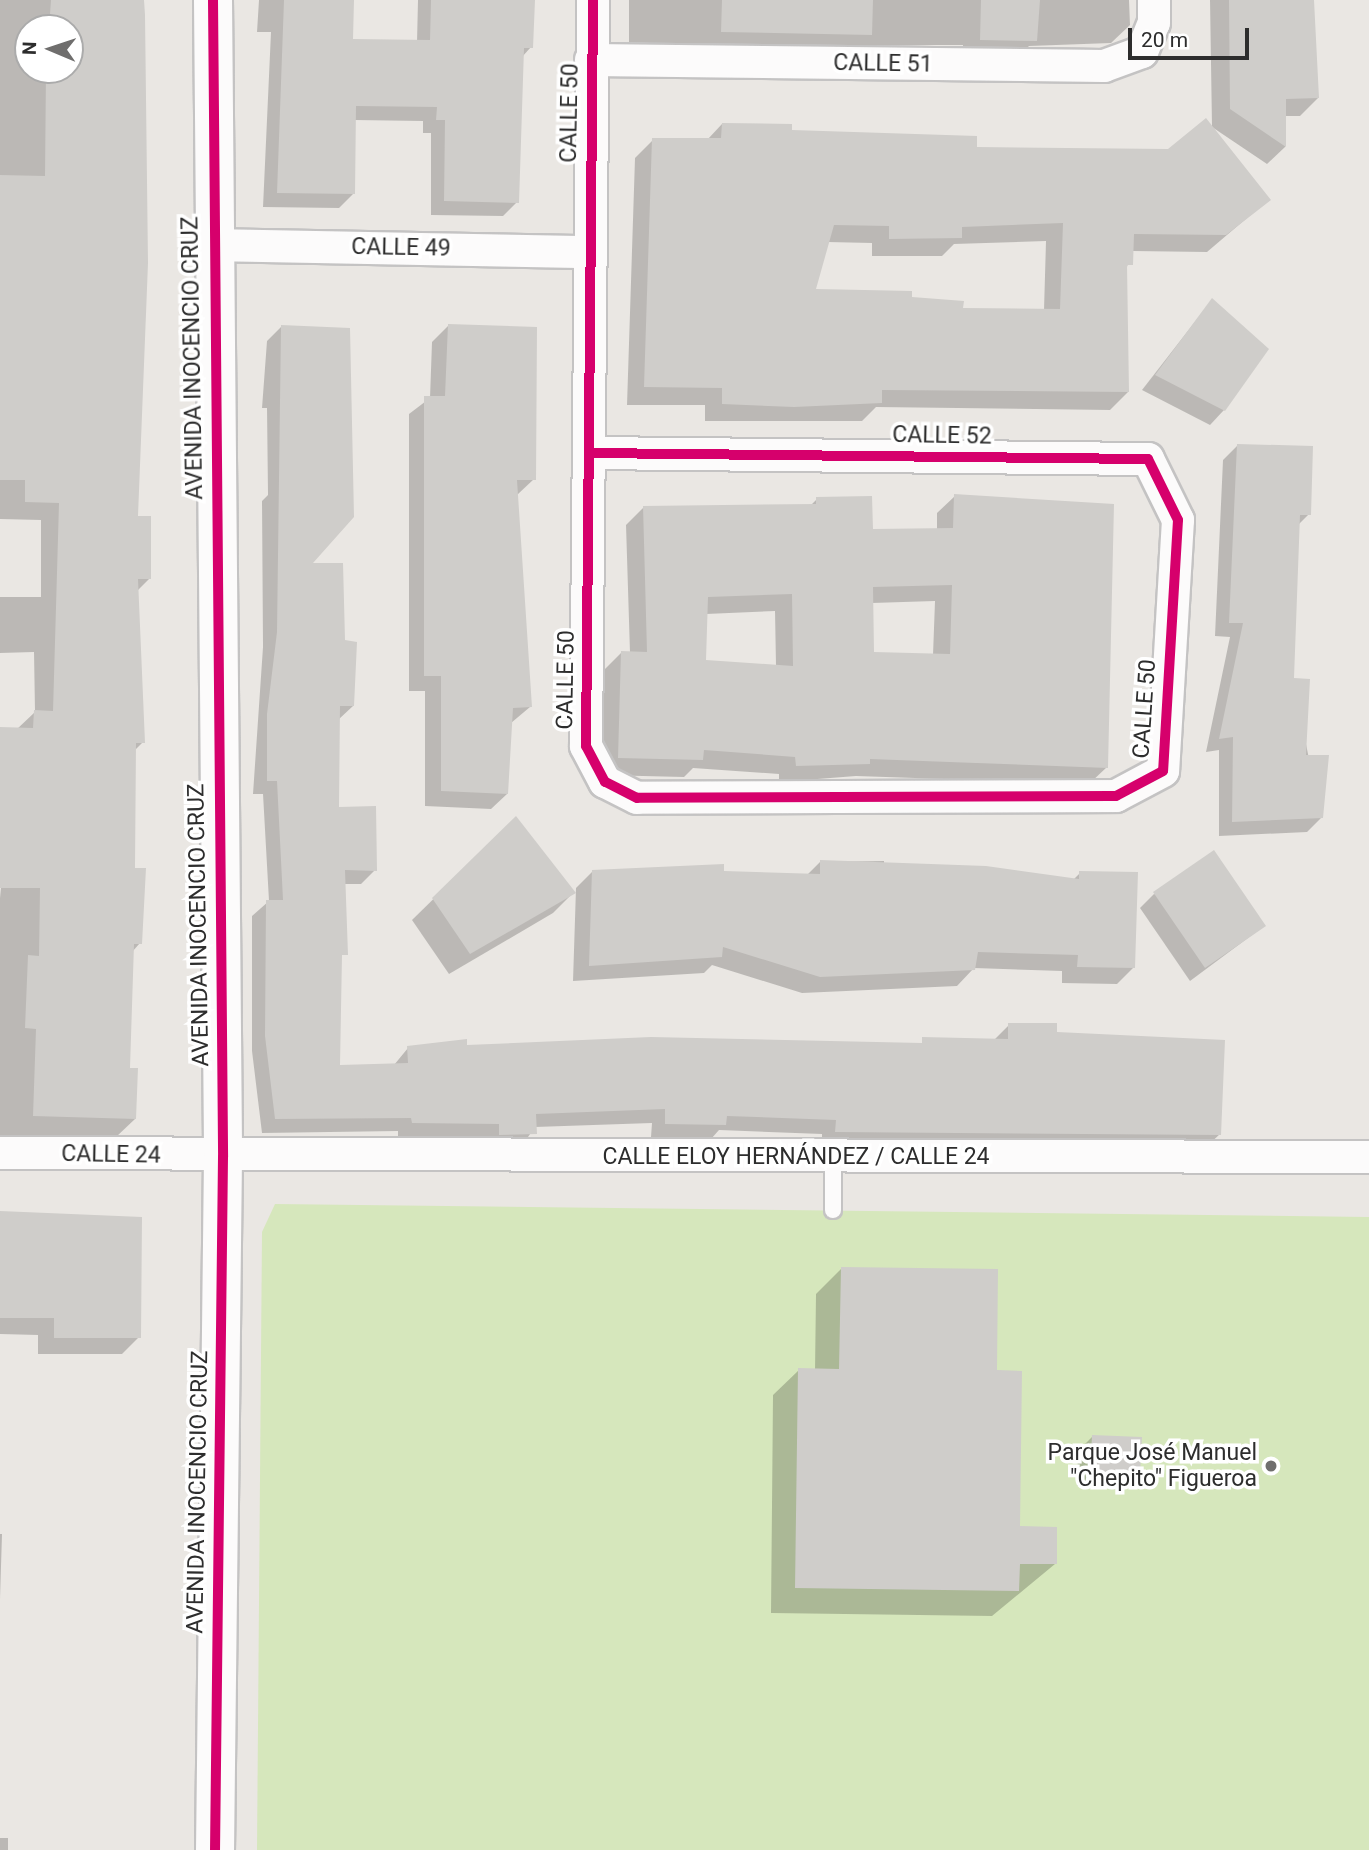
<!DOCTYPE html>
<meta charset="utf-8">
<style>
body{margin:0}
#map{position:relative;width:1369px;height:1850px;overflow:hidden;background:#eae7e3;font-family:Roboto,sans-serif}
div>[style]{position:absolute}
[style*='--x']{left:calc(var(--x)*1px);top:calc(var(--y)*1px);width:calc(var(--w)*1px);rotate:calc(var(--a)*1deg)}
.pitch>*{inset:0;background:#d6e7bc}
.shadow>*{inset:0;background:#0003}
.building>*{inset:0;background:#cfcdca}
.roads{filter:drop-shadow(2px 0 #c4c3c3) drop-shadow(-2px 0 #c4c3c3) drop-shadow(0 2px #c4c3c3) drop-shadow(0 -2px #c4c3c3)}
.lane>*{height:16px;margin:-8px;padding:0 8px;transform-origin:8px;border-radius:8px;background:#fcfbfb}
.street>*{height:32px;margin:-16px;padding:0 16px;transform-origin:16px;border-radius:16px;background:#fcfbfb}
.secondary>*{height:38px;margin:-19px;padding:0 19px;transform-origin:19px;border-radius:19px;background:#fcfbfb}
.cycleway>*{height:10px;margin:-5px;padding:0 5px;transform-origin:5px;border-radius:5px;background:#d6006c}
.dots>*{width:19px;height:19px;translate:-50% -50%;box-sizing:border-box;border:4px solid #fff;border-radius:50%}
span{translate:-50% -50%;white-space:nowrap;text-align:center;line-height:1.15;-webkit-text-stroke:7px #fff;paint-order:stroke}
.street-label{font-size:23px;color:#2d2d2d}
.poi-label{font-size:23px;color:#2d2d2d}
.right{translate:-100% -50%;text-align:right}
.north{position:absolute;left:14px;top:14px;width:70px;height:70px;box-sizing:border-box;background:#fff;border:2px solid #ababab;border-radius:50%;rotate:272deg;font-size:19px;font-weight:700;line-height:28px;text-align:center;color:#2d2d2d}
.north::after{content:'';display:block;margin:auto;width:24px;height:32px;background:#6f6e6d;clip-path:polygon(50% 0,100% 100%,50% 72%,0 100%)}
.scale{position:absolute;left:1128px;top:28px;width:121px;height:32px;box-sizing:border-box;border:4px solid #2d2d2d;border-top:0;padding-left:9px;font-size:21px;line-height:24px;white-space:nowrap;color:#2d2d2d;-webkit-text-stroke:5px #fff;paint-order:stroke}
</style>
<div id="map">
<div class="pitch">
<div style="clip-path:polygon(275px 1204px,1369px 1217px,1369px 1850px,257px 1850px,262px 1232px)"></div>
</div>
<div class="shadow">
<div style="clip-path:polygon(evenodd,0 0,141px 0,136px 517px,150px 578px,137px 591px,143px 742px,134px 751px,134px 869px,140px 943px,132px 952px,128px 1069px,135px 1119px,116px 1137px,0 1135px,0 898px,16px 730px,35px 712px,34px 652px,0 653px,0 597px,41px 597px,41px 520px,0 519px,0 0,28px 28px,70px 28px,70px 70px,28px 70px,28px 28px)"></div>
<div style="clip-path:polygon(259px 0,352px 0,351px 41px,417px 42px,418px 0,533px 0,531px 47px,522px 57px,517px 202px,503px 216px,431px 215px,431px 133px,423px 133px,423px 121px,354px 120px,353px 194px,339px 208px,263px 207px,271px 32px,257px 32px)"></div>
<div style="clip-path:polygon(629px 0,1129px 0,1130px 25px,1111px 43px,1029px 46px,1016px 59px,962px 58px,963px 45px,859px 45px,852px 53px,629px 42px)"></div>
<div style="clip-path:polygon(1210px 0,1312px 0,1318px 98px,1300px 116px,1284px 116px,1285px 147px,1267px 164px,1212px 127px)"></div>
<div style="clip-path:polygon(evenodd,722px 124px,976px 149px,1268px 200px,1207px 252px,1132px 251px,1126px 270px,1128px 392px,1110px 410px,876px 407px,862px 421px,705px 421px,705px 405px,627px 405px,635px 158px,653px 140px,707px 140px,722px 124px,1046px 241px,1044px 310px,961px 309px,814px 291px,827px 242px,872px 243px,872px 256px,942px 256px,954px 244px,1046px 241px)"></div>
<div style="clip-path:polygon(1212px 300px,1224px 410px,1210px 425px,1142px 390px)"></div>
<div style="clip-path:polygon(448px 326px,534px 479px,517px 495px,530px 707px,511px 723px,507px 794px,491px 809px,425px 806px,425px 691px,409px 691px,409px 414px,430px 398px,432px 342px)"></div>
<div style="clip-path:polygon(281px 327px,309px 565px,343px 642px,353px 706px,338px 720px,337px 809px,375px 870px,361px 884px,343px 884px,338px 1067px,394px 1065px,408px 1048px,918px 1044px,994px 1040px,1009px 1025px,1056px 1033px,1220px 1134px,1205px 1148px,822px 1145px,822px 1134px,719px 1130px,711px 1139px,651px 1137px,652px 1123px,535px 1127px,521px 1147px,485px 1148px,485px 1137px,398px 1136px,398px 1131px,262px 1133px,252px 1051px,252px 916px,269px 901px,263px 794px,253px 794px,263px 647px,262px 501px,268px 495px,267px 408px,262px 408px,267px 341px)"></div>
<div style="clip-path:polygon(1237px 446px,1309px 514px,1298px 525px,1293px 680px,1321px 818px,1307px 832px,1219px 836px,1219px 750px,1206px 752px,1230px 637px,1215px 636px,1223px 460px)"></div>
<div style="clip-path:polygon(evenodd,955px 496px,1107px 767px,1089px 784px,856px 776px,779px 782px,779px 774px,693px 768px,684px 777px,601px 775px,604px 670px,621px 653px,630px 653px,626px 525px,644px 507px,810px 506px,817px 499px,871px 531px,937px 530px,937px 513px,955px 496px,935px 601px,933px 655px,872px 654px,872px 603px,935px 601px,955px 496px,775px 611px,776px 666px,704px 661px,706px 614px,775px 611px)"></div>
<div style="clip-path:polygon(515px 819px,574px 892px,553px 913px,449px 974px,412px 920px)"></div>
<div style="clip-path:polygon(884px 861px,884px 867px,1073px 880px,1080px 873px,1134px 967px,1117px 984px,1062px 983px,1062px 971px,974px 968px,957px 986px,802px 993px,712px 965px,704px 973px,573px 981px,576px 888px,593px 871px,806px 876px,820px 862px)"></div>
<div style="clip-path:polygon(1154px 894px,1264px 926px,1190px 981px,1140px 908px)"></div>
<div style="clip-path:polygon(0 1213px,139px 1337px,122px 1354px,38px 1354px,38px 1335px,0 1334px)"></div>
<div style="clip-path:polygon(841px 1269px,995px 1372px,1018px 1528px,1055px 1564px,992px 1616px,771px 1613px,773px 1395px,799px 1370px,815px 1370px,816px 1294px)"></div>
<div style="clip-path:polygon(1092px 1437px,1138px 1474px,1124px 1488px,1077px 1486px,1078px 1451px)"></div>
<div style="clip-path:polygon(0 1534px,2px 1534px,0 1599px)"></div>
<div style="clip-path:polygon(0 1838px,8px 1838px,8px 1850px,0 1850px)"></div>
</div>
<div class="building">
<div style="clip-path:polygon(51px 0,144px 0,145px 15px,148px 263px,138px 516px,151px 516px,151px 579px,138px 579px,145px 743px,136px 743px,135px 868px,146px 868px,142px 944px,134px 944px,130px 1068px,138px 1068px,136px 1119px,33px 1116px,36px 1029px,25px 1028px,28px 955px,39px 956px,40px 888px,0 888px,0 727px,33px 728px,34px 710px,53px 711px,59px 503px,25px 502px,25px 480px,0 480px,0 175px,45px 176px,46px 70px,70px 70px,70px 28px,49px 28px)"></div>
<div style="clip-path:polygon(284px 0,354px 0,353px 39px,430px 40px,431px 0,535px 0,533px 48px,524px 48px,519px 203px,444px 201px,445px 120px,436px 120px,437px 107px,356px 106px,355px 194px,277px 193px)"></div>
<div style="clip-path:polygon(722px 0,873px 0,872px 35px,721px 32px)"></div>
<div style="clip-path:polygon(981px 0,1040px 0,1037px 41px,980px 40px)"></div>
<div style="clip-path:polygon(1229px 0,1314px 0,1319px 98px,1286px 99px,1286px 147px,1230px 109px)"></div>
<div style="clip-path:polygon(evenodd,1206px 118px,1271px 200px,1226px 235px,1134px 234px,1133px 265px,1127px 265px,1129px 392px,882px 390px,882px 403px,794px 407px,722px 404px,722px 388px,644px 387px,652px 138px,721px 138px,722px 123px,792px 124px,792px 130px,977px 136px,977px 147px,1168px 149px,1206px 118px,1063px 223px,1060px 309px,963px 308px,964px 301px,912px 297px,912px 291px,816px 289px,834px 225px,889px 226px,889px 239px,962px 238px,962px 227px,1063px 223px)"></div>
<div style="clip-path:polygon(1212px 298px,1269px 349px,1225px 411px,1155px 375px)"></div>
<div style="clip-path:polygon(448px 324px,537px 327px,536px 480px,517px 480px,532px 707px,513px 708px,508px 794px,441px 791px,441px 676px,424px 676px,424px 396px,445px 396px)"></div>
<div style="clip-path:polygon(281px 325px,350px 328px,354px 517px,313px 563px,343px 563px,345px 640px,357px 642px,354px 706px,340px 706px,339px 807px,376px 806px,377px 871px,345px 870px,348px 955px,342px 955px,340px 1065px,408px 1063px,407px 1046px,467px 1039px,467px 1045px,651px 1037px,922px 1043px,922px 1037px,1008px 1039px,1008px 1023px,1057px 1023px,1057px 1032px,1225px 1040px,1221px 1135px,835px 1132px,836px 1120px,727px 1116px,726px 1125px,665px 1124px,665px 1109px,536px 1114px,537px 1134px,499px 1135px,499px 1124px,412px 1123px,411px 1118px,275px 1119px,265px 1036px,266px 900px,283px 900px,277px 781px,267px 781px,267px 714px,277px 632px)"></div>
<div style="clip-path:polygon(1237px 444px,1313px 446px,1311px 515px,1300px 515px,1294px 678px,1310px 679px,1306px 755px,1329px 755px,1323px 818px,1232px 822px,1233px 737px,1219px 739px,1243px 623px,1229px 623px)"></div>
<div style="clip-path:polygon(evenodd,954px 494px,1114px 504px,1108px 768px,870px 759px,870px 764px,796px 766px,795px 757px,704px 750px,703px 760px,618px 758px,621px 651px,647px 652px,643px 506px,816px 504px,816px 497px,872px 496px,873px 529px,953px 528px,954px 494px,952px 585px,950px 654px,874px 652px,873px 587px,952px 585px,954px 494px,792px 594px,793px 666px,706px 660px,708px 597px,792px 594px)"></div>
<div style="clip-path:polygon(516px 816px,576px 893px,470px 954px,432px 898px)"></div>
<div style="clip-path:polygon(1214px 850px,1266px 926px,1205px 968px,1153px 892px)"></div>
<div style="clip-path:polygon(820px 860px,986px 866px,1079px 879px,1079px 871px,1138px 872px,1135px 968px,1077px 967px,1078px 955px,978px 952px,975px 970px,820px 977px,723px 947px,722px 957px,589px 966px,592px 870px,724px 864px,724px 871px,820px 874px)"></div>
<div style="clip-path:polygon(0 1211px,142px 1217px,141px 1338px,54px 1338px,54px 1318px,0 1318px)"></div>
<div style="clip-path:polygon(841px 1267px,998px 1269px,997px 1370px,1022px 1371px,1020px 1526px,1057px 1527px,1057px 1564px,1020px 1564px,1019px 1591px,795px 1588px,798px 1368px,839px 1369px)"></div>
<div style="clip-path:polygon(1092px 1435px,1142px 1437px,1140px 1475px,1090px 1472px)"></div>
</div>
<div class="roads">
<div class="lane">
<div style="--x:833;--y:1210;--w:53;--a:-90"></div>
</div>
<div class="street">
<div style="--x:591;--y:60;--w:513;--a:0.67"></div>
<div style="--x:1104;--y:66;--w:40;--a:-20.2"></div>
<div style="--x:1142;--y:52;--w:31;--a:-68"></div>
<div style="--x:1154;--y:23;--w:23;--a:-90"></div>
<div style="--x:213;--y:245;--w:376;--a:1.1"></div>
<div style="--x:590;--y:453;--w:558;--a:0.62"></div>
<div style="--x:1148;--y:459;--w:68;--a:63.8"></div>
<div style="--x:1178;--y:520;--w:251;--a:93.4"></div>
<div style="--x:1163;--y:771;--w:53;--a:152"></div>
<div style="--x:1116;--y:796;--w:479;--a:179.8"></div>
<div style="--x:637;--y:798;--w:36;--a:-153"></div>
<div style="--x:605;--y:782;--w:41;--a:-117.8"></div>
<div style="--x:586;--y:746;--w:746;--a:-89.46"></div>
<div style="--x:0;--y:1153;--w:1369;--a:0.17"></div>
</div>
<div class="secondary">
<div style="--x:213;--y:0;--w:1157;--a:89.5"></div>
<div style="--x:223;--y:1157;--w:693;--a:90.66"></div>
</div>
</div>
<div class="cycleway">
<div style="--x:213;--y:0;--w:1157;--a:89.5"></div>
<div style="--x:223;--y:1157;--w:693;--a:90.66"></div>
<div style="--x:590;--y:453;--w:558;--a:0.62"></div>
<div style="--x:1148;--y:459;--w:68;--a:63.8"></div>
<div style="--x:1178;--y:520;--w:251;--a:93.4"></div>
<div style="--x:1163;--y:771;--w:53;--a:152"></div>
<div style="--x:1116;--y:796;--w:479;--a:179.8"></div>
<div style="--x:637;--y:798;--w:36;--a:-153"></div>
<div style="--x:605;--y:782;--w:41;--a:-117.8"></div>
<div style="--x:586;--y:746;--w:746;--a:-89.46"></div>
</div>
<div class="dots">
<div style="left:1271px;top:1466px;background:#6f6e6d"></div>
</div>
<div class="street-label">
<span style="left:883px;top:64px;rotate:1deg">CALLE 51</span>
<span style="left:570px;top:113px;rotate:-89deg">CALLE 50</span>
<span style="left:401px;top:248px;rotate:1deg">CALLE 49</span>
<span style="left:193px;top:358px;rotate:-91deg">AVENIDA INOCENCIO CRUZ</span>
<span style="left:942px;top:436px;rotate:1deg">CALLE 52</span>
<span style="left:566px;top:680px;rotate:-89deg">CALLE 50</span>
<span style="left:1145px;top:709px;rotate:-86deg">CALLE 50</span>
<span style="left:199px;top:925px;rotate:-91deg">AVENIDA INOCENCIO CRUZ</span>
<span style="left:111px;top:1155px;rotate:1deg">CALLE 24</span>
<span style="left:796px;top:1157px">CALLE ELOY HERNÁNDEZ / CALLE 24</span>
<span style="left:198px;top:1492px;rotate:-89deg">AVENIDA INOCENCIO CRUZ</span>
</div>
<div class="poi-label">
<span class="right" style="left:1257px;top:1466px">Parque José Manuel<br>"Chepito" Figueroa</span>
</div>
<div class="north">N</div>
<div class="scale">20 m</div>
</div>
